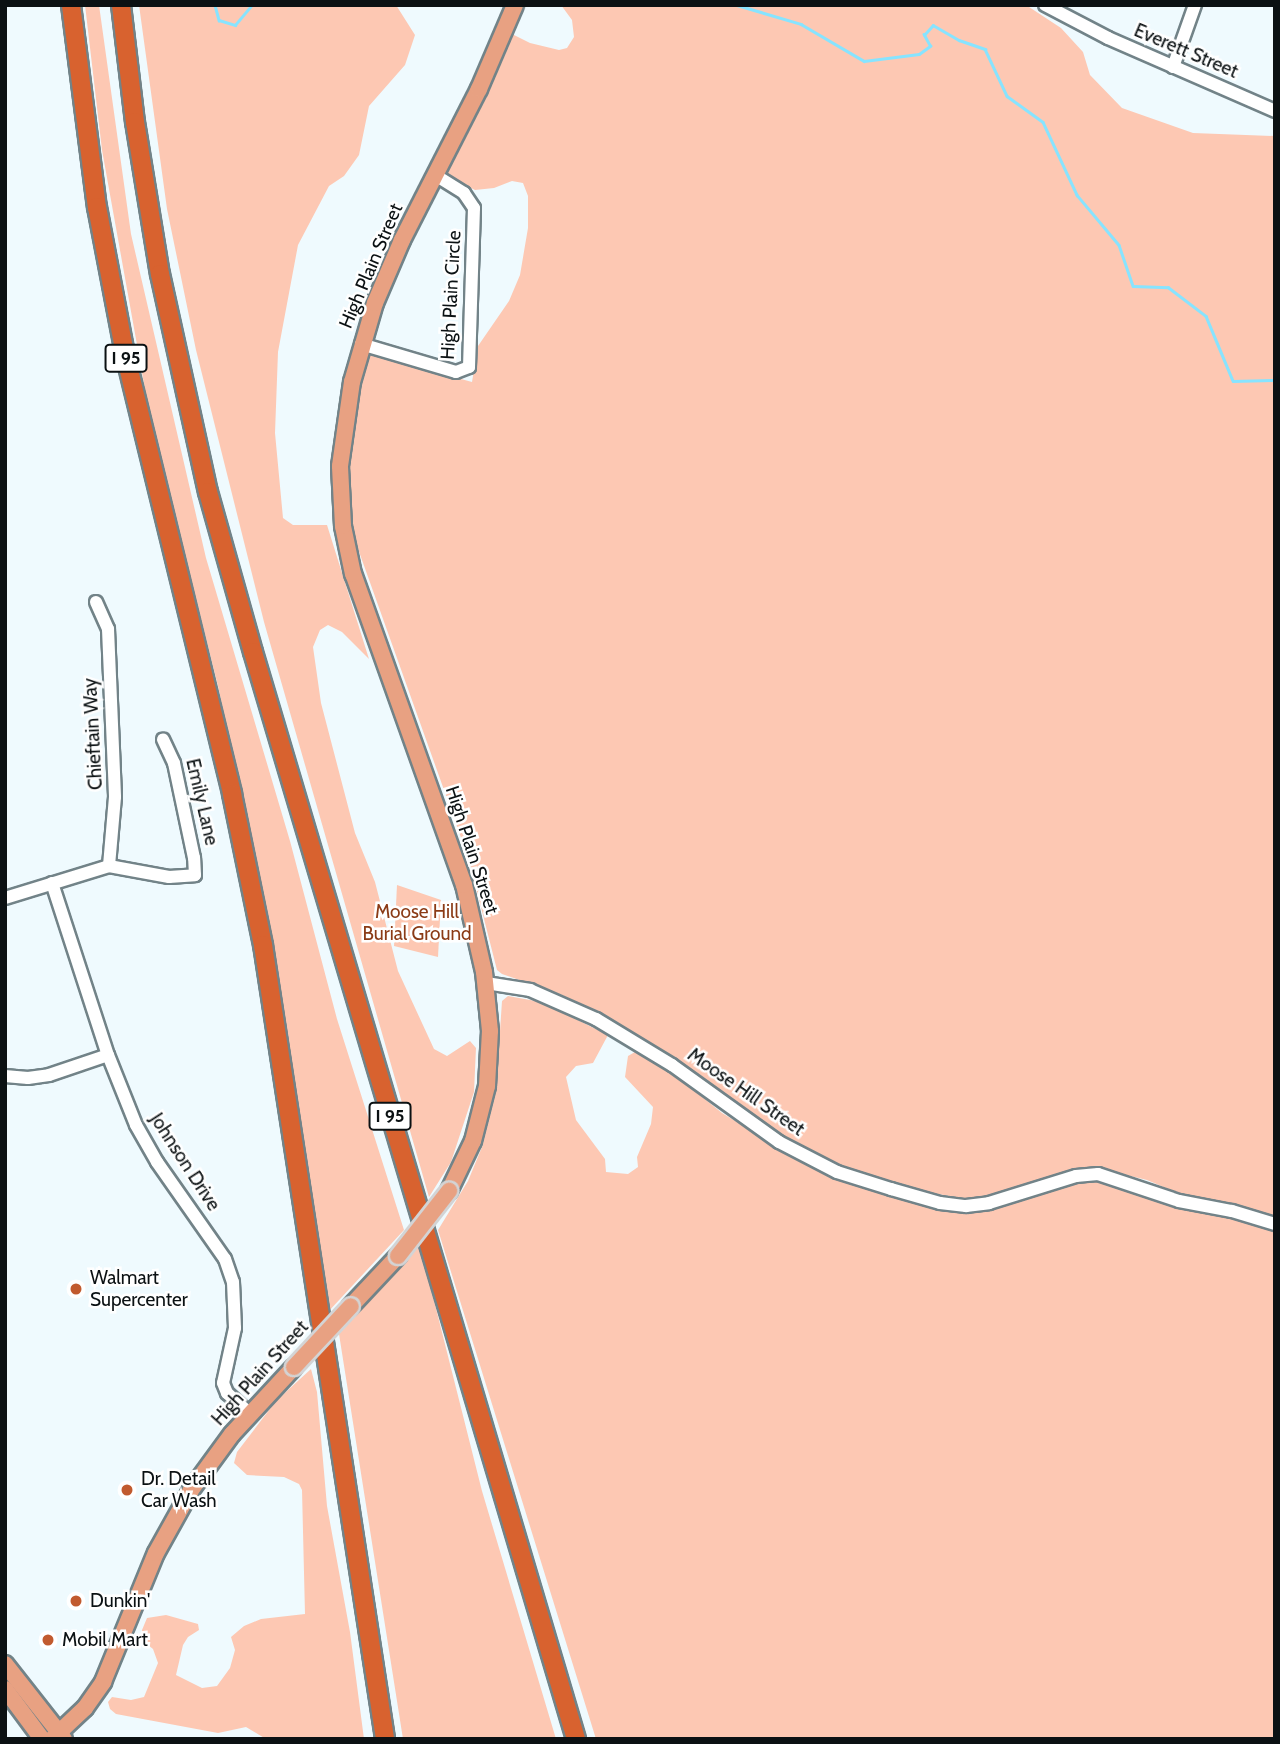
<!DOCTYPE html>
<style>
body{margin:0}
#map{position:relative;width:1280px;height:1744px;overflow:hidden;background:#effafe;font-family:Cabin,sans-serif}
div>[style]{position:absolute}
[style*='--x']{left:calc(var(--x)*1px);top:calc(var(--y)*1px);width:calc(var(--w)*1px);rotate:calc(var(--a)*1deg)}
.green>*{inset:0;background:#fdc8b3}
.stream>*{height:2.5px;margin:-1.25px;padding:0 1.25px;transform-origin:1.25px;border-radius:1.25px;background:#87e4ff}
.roads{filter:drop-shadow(2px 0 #728388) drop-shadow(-2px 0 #728388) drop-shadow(0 2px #728388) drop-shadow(0 -2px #728388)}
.minor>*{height:12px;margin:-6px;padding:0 6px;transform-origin:6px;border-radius:6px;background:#fff}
.major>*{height:16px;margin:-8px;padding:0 8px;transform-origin:8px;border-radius:8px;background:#e8a182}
.highway>*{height:18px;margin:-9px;padding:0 9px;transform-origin:9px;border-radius:9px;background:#d8622f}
.bridges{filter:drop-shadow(2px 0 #d3d4d5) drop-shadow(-2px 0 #d3d4d5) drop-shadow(0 2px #d3d4d5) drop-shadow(0 -2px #d3d4d5)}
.major-bridge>*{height:16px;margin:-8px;padding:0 8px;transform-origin:8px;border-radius:8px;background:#e8a182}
.dots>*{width:19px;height:19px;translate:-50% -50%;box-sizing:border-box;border:4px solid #fff;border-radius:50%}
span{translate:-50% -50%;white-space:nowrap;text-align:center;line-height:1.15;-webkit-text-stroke:5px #fff;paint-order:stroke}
.shield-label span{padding:2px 5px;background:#fff;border:2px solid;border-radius:5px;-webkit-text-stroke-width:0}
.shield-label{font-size:18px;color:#0b1113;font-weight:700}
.street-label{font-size:19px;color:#0b1113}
.park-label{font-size:19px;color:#8b3b16}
.poi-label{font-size:19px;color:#0b1113}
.left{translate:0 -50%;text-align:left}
.frame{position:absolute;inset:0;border:7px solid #0b1113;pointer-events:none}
</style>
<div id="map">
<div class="green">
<div style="clip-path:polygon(85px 5px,99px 5px,131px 234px,206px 558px,290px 841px,337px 1019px,404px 1230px,328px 1312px,264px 903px,218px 686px,150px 417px,102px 150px)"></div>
<div style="clip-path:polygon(139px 5px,396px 5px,415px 35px,405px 65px,369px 106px,359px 155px,344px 176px,329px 186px,298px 245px,278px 352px,275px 433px,283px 518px,293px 525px,327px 525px,369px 659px,342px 632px,328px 625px,320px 630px,313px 647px,321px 703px,355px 833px,375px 882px,398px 971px,434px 1049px,447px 1056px,470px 1041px,476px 1048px,474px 1092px,451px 1162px,429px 1197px,264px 622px,196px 350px,167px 209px)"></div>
<div style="clip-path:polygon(561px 5px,1026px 5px,1061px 28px,1083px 52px,1090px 75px,1122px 108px,1193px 133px,1275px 136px,1275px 1218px,1180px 1194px,1147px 1180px,1093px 1167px,980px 1198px,966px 1199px,910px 1189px,853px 1172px,803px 1149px,763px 1125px,703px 1077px,637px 1035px,562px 995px,502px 974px,497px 970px,469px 860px,352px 532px,348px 476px,350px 433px,366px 353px,472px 382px,478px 346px,509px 301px,520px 275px,528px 228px,528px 196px,523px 183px,512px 181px,494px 188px,475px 190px,444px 174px,489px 88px,512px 34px,530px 43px,559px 50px,567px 48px,574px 37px,572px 20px)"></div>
<div style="clip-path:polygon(397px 885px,441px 900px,438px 957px,394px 946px)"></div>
<div style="clip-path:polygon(508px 996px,541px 1002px,608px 1035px,593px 1063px,576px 1066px,566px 1077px,576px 1120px,605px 1159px,606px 1172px,628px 1174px,638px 1167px,637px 1157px,651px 1124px,653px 1107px,625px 1077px,628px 1056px,635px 1052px,642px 1052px,669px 1070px,722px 1113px,805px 1163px,837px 1178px,948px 1212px,976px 1211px,1084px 1180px,1103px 1181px,1234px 1215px,1275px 1230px,1275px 1739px,596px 1739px,438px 1230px,468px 1181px,482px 1147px,496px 1091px,502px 1001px)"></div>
<div style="clip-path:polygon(420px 1245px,482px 1491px,556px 1739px,403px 1739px,339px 1334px)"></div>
<div style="clip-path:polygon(311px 1369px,317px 1392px,327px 1506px,350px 1632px,364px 1739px,266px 1739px,246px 1727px,218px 1733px,116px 1714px,110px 1709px,108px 1702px,112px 1697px,131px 1700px,144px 1697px,158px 1663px,153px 1649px,143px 1641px,142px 1630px,147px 1618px,166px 1615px,198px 1624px,199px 1630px,188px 1637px,183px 1645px,176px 1675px,202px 1688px,217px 1686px,230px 1668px,235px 1650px,231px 1637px,244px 1626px,261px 1619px,305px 1614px,302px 1490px,299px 1484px,284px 1477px,247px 1475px,234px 1463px,237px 1452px,276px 1401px)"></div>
</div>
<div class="stream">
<div style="--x:215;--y:5;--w:16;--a:75"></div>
<div style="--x:219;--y:20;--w:17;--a:17"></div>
<div style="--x:235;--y:25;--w:26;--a:-50"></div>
<div style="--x:737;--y:5;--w:67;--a:16.5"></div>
<div style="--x:801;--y:24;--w:73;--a:30.4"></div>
<div style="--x:864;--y:61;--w:55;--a:-7.3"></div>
<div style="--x:919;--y:54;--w:14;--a:-36"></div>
<div style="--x:930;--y:46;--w:13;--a:-119"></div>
<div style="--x:924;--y:35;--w:13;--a:-48"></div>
<div style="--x:933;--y:25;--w:30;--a:30"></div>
<div style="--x:959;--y:40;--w:28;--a:19"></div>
<div style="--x:985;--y:49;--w:52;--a:64.9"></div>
<div style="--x:1007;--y:96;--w:44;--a:35.8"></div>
<div style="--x:1043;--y:122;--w:81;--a:65"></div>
<div style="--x:1077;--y:195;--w:65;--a:50"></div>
<div style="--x:1119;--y:245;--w:43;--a:71.1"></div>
<div style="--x:1133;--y:286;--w:35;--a:2"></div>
<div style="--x:1168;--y:287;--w:48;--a:37.3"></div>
<div style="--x:1206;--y:316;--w:70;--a:67.4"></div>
<div style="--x:1233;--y:381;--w:42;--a:-1.4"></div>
</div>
<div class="roads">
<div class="minor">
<div style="--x:1045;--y:5;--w:71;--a:27.6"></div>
<div style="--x:1108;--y:38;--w:182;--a:23.6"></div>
<div style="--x:1173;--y:67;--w:66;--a:-70.5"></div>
<div style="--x:361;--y:344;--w:99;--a:16.4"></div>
<div style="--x:456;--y:372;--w:14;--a:-21"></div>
<div style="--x:469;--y:367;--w:159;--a:-88.2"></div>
<div style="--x:474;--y:208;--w:18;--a:-124"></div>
<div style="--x:464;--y:193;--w:34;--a:-148"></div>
<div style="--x:96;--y:602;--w:30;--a:66"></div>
<div style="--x:108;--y:629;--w:168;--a:87.6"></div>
<div style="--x:115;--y:797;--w:69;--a:95"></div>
<div style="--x:52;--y:883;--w:181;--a:72"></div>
<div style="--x:108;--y:1055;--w:75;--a:68.2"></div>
<div style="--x:136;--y:1125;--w:43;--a:60.4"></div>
<div style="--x:157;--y:1162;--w:118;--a:55"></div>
<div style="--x:225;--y:1259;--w:24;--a:71"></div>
<div style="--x:233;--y:1282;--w:46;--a:87.5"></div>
<div style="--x:235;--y:1328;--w:56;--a:102.3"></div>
<div style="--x:223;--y:1383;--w:11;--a:68"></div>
<div style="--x:227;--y:1393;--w:31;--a:42"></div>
<div style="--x:5;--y:898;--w:109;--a:-17.1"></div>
<div style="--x:109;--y:866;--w:61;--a:10.4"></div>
<div style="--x:169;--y:877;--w:26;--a:-4"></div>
<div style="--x:195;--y:875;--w:17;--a:-93"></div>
<div style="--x:194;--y:858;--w:97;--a:-101.9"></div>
<div style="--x:174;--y:763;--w:26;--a:-115"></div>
<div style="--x:486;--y:983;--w:45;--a:9"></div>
<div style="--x:530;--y:990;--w:72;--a:23.7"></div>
<div style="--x:596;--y:1019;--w:89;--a:31.2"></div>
<div style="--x:672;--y:1065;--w:132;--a:35.7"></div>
<div style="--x:779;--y:1142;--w:65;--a:27.3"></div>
<div style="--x:837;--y:1172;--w:57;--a:17.5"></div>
<div style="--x:891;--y:1189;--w:51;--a:15.9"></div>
<div style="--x:940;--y:1203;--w:26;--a:7"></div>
<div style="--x:966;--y:1206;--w:23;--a:-7"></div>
<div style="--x:989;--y:1203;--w:91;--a:-17.2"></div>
<div style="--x:1076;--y:1176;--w:22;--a:-5"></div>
<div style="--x:1098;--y:1174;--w:85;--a:18.4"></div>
<div style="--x:1179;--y:1201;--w:54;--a:10.7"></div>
<div style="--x:1232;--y:1211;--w:45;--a:16.8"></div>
<div style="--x:5;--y:1076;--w:23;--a:5"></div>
<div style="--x:28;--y:1078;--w:21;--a:-8"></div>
<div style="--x:49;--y:1075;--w:62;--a:-18.7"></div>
</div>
<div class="major">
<div style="--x:449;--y:1191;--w:55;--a:-64.4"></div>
<div style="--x:473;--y:1141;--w:57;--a:-75.7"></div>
<div style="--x:487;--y:1086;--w:55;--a:-86.9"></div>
<div style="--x:490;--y:1031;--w:59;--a:-95.8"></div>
<div style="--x:484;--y:972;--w:89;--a:-102.9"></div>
<div style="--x:464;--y:885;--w:330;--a:-109.6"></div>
<div style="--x:353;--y:574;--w:49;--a:-101.8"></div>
<div style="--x:343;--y:526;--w:60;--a:-92.9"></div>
<div style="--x:340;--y:466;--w:85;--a:-81.9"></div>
<div style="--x:352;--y:382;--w:82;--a:-73.8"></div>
<div style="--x:375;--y:303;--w:69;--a:-66.8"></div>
<div style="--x:402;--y:240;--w:169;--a:-63"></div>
<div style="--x:479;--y:89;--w:91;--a:-66.8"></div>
<div style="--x:351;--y:1306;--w:69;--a:-46.8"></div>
<div style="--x:5;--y:1664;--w:95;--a:51.8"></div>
<div style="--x:5;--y:1689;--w:62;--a:53.5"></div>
<div style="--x:52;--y:1739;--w:45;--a:-43.2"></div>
<div style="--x:85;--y:1708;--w:32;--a:-55"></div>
<div style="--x:103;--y:1682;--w:139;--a:-67.7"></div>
<div style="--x:156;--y:1553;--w:72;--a:-60.9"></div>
<div style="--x:191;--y:1490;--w:69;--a:-53.8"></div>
<div style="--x:232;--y:1434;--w:91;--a:-47.2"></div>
</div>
<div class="highway">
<div style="--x:71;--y:5;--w:204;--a:82.7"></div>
<div style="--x:97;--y:207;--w:150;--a:79.2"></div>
<div style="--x:125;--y:354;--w:453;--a:76.3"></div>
<div style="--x:232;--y:794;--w:154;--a:78.4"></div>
<div style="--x:263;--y:945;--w:803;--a:81.26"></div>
<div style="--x:121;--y:5;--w:118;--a:83.2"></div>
<div style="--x:135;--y:122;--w:154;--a:80.7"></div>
<div style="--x:160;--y:274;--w:223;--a:77.6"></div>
<div style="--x:208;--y:492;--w:166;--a:74.3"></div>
<div style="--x:253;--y:652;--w:1134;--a:73.45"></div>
</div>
</div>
<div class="bridges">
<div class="major-bridge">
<div style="--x:398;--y:1256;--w:83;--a:-51.9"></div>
<div style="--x:294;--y:1367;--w:83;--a:-46.9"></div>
</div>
</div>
<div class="dots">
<div style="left:76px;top:1289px;background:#c15a2e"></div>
<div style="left:127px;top:1490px;background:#c15a2e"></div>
<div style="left:76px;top:1601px;background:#c15a2e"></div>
<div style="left:48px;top:1640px;background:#c15a2e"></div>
</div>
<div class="shield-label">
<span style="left:126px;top:358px">I 95</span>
<span style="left:390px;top:1116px">I 95</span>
</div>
<div class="street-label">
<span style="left:1186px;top:51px;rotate:23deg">Everett Street</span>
<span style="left:371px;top:266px;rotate:-67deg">High Plain Street</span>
<span style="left:451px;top:295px;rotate:-87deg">High Plain Circle</span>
<span style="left:93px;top:734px;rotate:-93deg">Chieftain Way</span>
<span style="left:202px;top:802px;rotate:77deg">Emily Lane</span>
<span style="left:472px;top:850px;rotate:72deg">High Plain Street</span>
<span style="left:746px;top:1092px;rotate:35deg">Moose Hill Street</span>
<span style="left:185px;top:1162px;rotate:57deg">Johnson Drive</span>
<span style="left:260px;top:1373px;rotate:-48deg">High Plain Street</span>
</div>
<div class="park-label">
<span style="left:417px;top:923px">Moose Hill<br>Burial Ground</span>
</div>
<div class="poi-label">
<span class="left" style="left:90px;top:1289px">Walmart<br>Supercenter</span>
<span class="left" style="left:141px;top:1490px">Dr. Detail<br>Car Wash</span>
<span class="left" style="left:90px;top:1601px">Dunkin'</span>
<span class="left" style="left:62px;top:1640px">Mobil Mart</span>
</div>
<div class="frame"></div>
</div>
